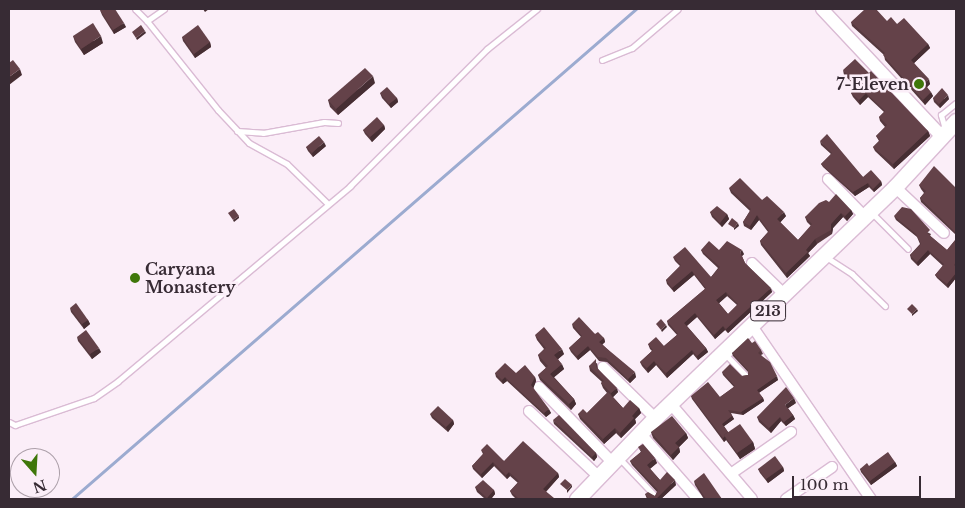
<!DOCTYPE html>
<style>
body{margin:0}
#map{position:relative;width:965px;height:508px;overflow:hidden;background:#fbeef8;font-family:"Libre Baskerville",serif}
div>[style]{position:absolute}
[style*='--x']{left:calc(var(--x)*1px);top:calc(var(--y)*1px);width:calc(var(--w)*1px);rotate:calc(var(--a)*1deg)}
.stream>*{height:2.5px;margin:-1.25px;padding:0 1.25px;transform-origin:1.25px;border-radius:1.25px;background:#9cabd0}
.roads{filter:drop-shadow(1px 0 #dabbd4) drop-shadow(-1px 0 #dabbd4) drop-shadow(0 1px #dabbd4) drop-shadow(0 -1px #dabbd4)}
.service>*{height:5px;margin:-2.5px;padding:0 2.5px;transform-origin:2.5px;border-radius:2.5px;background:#fff}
.minor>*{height:10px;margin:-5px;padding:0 5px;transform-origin:5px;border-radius:5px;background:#fff}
.tertiary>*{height:12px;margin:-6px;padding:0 6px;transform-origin:6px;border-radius:6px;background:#fff}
.primary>*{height:15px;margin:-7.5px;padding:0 7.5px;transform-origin:7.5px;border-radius:7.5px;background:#fff}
.wall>*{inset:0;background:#56393f}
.shaded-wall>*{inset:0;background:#462e33}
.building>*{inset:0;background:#644249}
.dots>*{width:14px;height:14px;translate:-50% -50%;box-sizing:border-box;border:2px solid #fbeef8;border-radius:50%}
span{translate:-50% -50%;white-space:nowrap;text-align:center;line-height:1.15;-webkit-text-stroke:5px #fbeef8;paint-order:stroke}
.shield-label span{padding:1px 4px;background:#fbeef8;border:1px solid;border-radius:4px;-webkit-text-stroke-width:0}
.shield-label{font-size:15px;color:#372b34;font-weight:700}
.poi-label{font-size:16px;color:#372b34;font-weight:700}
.right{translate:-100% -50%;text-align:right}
.left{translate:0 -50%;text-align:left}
.frame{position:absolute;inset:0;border:10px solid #372b34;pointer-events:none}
.north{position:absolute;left:10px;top:448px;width:50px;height:50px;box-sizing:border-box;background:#fbeef8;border:1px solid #ada0aa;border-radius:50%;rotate:161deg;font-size:14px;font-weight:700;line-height:20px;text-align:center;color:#372b34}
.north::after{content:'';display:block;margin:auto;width:18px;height:22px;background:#3f770a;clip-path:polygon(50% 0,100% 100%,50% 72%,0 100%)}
.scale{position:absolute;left:792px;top:476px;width:129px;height:22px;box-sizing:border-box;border:2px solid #372b34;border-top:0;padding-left:6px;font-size:15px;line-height:18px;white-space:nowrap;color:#372b34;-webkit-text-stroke:4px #fbeef8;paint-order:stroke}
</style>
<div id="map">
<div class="stream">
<div style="--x:72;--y:499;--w:747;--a:-40.98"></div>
</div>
<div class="roads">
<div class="service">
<div style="--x:135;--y:9;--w:17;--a:45"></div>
<div style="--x:164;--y:9;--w:21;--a:145"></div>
<div style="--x:147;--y:21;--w:114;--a:51.4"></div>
<div style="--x:218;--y:110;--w:45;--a:46.8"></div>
<div style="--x:249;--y:143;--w:43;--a:28.9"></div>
<div style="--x:287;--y:164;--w:57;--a:44.3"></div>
<div style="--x:602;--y:60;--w:32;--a:-22"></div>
<div style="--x:632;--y:48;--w:60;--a:-40.3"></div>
<div style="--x:945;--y:129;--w:15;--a:-106"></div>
<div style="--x:941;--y:115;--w:19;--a:-39"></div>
<div style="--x:237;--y:131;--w:26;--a:4"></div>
<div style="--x:263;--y:133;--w:62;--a:-10.2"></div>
<div style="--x:324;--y:122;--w:14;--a:4"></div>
<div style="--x:871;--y:212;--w:52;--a:45"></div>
<div style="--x:826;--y:257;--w:31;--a:33"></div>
<div style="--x:852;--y:274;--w:46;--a:44.1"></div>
<div style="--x:724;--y:353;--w:32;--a:46"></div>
<div style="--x:9;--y:422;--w:7;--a:27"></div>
<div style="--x:15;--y:425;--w:83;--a:-18.9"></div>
<div style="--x:94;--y:398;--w:29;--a:-35"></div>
<div style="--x:118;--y:381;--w:303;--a:-40"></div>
<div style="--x:350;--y:186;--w:194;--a:-45"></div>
<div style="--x:487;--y:49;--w:64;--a:-38.7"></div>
<div style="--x:619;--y:458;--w:52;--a:46.5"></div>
</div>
<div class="minor">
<div style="--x:828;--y:179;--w:53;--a:45.8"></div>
<div style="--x:895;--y:187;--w:67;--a:43.2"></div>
<div style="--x:752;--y:263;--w:46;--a:44.1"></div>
<div style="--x:752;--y:326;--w:210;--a:55.5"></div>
<div style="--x:603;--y:367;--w:73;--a:44.4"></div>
<div style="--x:539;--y:387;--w:105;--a:45.8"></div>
<div style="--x:670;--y:403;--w:126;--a:49.5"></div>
<div style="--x:529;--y:411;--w:95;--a:43.3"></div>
<div style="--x:640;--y:433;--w:88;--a:48.7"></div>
<div style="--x:732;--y:473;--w:72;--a:-34.8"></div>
<div style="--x:786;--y:499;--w:56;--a:-34.8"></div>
</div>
<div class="tertiary">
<div style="--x:822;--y:9;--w:175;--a:46.8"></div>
</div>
<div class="primary">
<div style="--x:577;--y:499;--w:112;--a:-46.1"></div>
<div style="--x:655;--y:418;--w:333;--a:-43.9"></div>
<div style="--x:895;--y:187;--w:90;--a:-47.3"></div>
</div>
</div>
<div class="wall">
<div style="clip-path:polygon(100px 10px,126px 27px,114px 34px,102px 15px)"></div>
<div style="clip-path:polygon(887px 21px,897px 24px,928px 44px,930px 48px,914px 63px,930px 84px,927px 87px,933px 96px,925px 105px,885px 60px,884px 55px,852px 26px,851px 22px)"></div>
<div style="clip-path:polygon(73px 36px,103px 43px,84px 55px,75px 42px)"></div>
<div style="clip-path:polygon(182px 37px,210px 42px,211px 47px,195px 58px,183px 41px)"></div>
<div style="clip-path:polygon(843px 70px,928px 131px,930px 136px,894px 169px,875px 151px,873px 147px,879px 141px,876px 136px,885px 127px,880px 121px,879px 117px,884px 112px,868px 97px,860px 105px,853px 97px,851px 93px,857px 87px,844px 75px)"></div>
<div style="clip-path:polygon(375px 83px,338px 115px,330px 107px,328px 100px)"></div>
<div style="clip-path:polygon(380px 93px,397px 98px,398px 102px,391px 108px,382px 98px)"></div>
<div style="clip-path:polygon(933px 98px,949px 99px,940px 108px,934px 102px)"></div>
<div style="clip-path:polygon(384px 125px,385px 129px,372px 142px,365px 134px,363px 130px)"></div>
<div style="clip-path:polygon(820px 141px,863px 177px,881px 181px,882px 185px,874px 192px,869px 187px,855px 196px,823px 167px,821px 164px,831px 154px,821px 145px)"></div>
<div style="clip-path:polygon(326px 146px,313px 157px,308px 151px,306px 147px)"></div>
<div style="clip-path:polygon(919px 185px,956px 188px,956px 235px,921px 202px,920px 198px,924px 193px,921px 189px)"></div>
<div style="clip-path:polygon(729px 188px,762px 200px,786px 216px,780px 222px,798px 240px,811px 226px,807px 222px,805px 217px,829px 202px,851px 210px,853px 214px,847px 221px,843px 217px,833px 228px,832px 234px,817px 244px,808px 253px,810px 256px,787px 278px,761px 245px,760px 241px,768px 232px,759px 220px,751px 230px,744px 226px,743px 222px,750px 211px,731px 193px)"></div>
<div style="clip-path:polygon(710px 212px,727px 214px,729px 219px,722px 227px,712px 217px)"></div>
<div style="clip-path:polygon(894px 216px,931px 234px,930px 236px,947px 250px,956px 239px,956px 278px,948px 288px,937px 278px,935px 275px,943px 266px,930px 254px,918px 266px,911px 259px,910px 255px,920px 244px,917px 237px,896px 220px)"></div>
<div style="clip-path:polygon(evenodd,701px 250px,719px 250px,744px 254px,742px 256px,745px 263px,772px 292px,728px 333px,725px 330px,715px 339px,697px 317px,687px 326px,706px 348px,708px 352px,698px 360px,693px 354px,667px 378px,656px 365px,648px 373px,642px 366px,640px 362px,652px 351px,650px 349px,648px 344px,664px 346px,677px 335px,668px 325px,667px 321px,705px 289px,694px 275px,674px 292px,667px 284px,666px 280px,680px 266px,675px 261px,673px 257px,711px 277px,718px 268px,703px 254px,701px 250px,727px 296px,737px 305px,728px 314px,719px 303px,727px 296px)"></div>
<div style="clip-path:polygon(70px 308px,88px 320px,90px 324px,84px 329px,71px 312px)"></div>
<div style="clip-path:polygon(572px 324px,604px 338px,605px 342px,602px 344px,636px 377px,630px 383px,607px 362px,599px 361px,590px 350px,578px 360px,571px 352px,569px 348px,581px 337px,573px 328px)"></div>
<div style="clip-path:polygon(535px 335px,564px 354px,558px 359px,564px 369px,554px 377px,574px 399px,576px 404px,571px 410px,540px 380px,538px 375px,546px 368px,540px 361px,538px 355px,544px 349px,537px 340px)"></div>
<div style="clip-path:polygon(77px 337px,101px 352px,92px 359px,78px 341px)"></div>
<div style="clip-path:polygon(752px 343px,761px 350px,763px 354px,761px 355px,778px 380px,759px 393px,763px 398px,764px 401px,743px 415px,731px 413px,734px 419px,724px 426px,728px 432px,753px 442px,755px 449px,740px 459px,726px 440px,724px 442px,692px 399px,691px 396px,720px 397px,734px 387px,723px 375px,722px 372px,742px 376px,748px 375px,748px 372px,733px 356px,732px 353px)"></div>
<div style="clip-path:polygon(597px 363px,598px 369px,618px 392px,613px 397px,623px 408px,639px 408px,641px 413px,635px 419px,636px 423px,621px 438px,616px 433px,604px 444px,580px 419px,578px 414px,587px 413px,607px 393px,603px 388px,601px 383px,602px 382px,590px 371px,589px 366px)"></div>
<div style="clip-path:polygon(495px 373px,516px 373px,535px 377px,536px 381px,533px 388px,551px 413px,546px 417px,507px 381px,503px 384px,496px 377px)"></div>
<div style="clip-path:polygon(796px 403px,788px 408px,793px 415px,795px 419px,786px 426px,781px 421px,771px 433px,759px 422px,757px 417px)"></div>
<div style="clip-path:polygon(430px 414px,453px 420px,454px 424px,448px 432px,432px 418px)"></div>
<div style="clip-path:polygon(553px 420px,596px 453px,597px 457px,594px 461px,554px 424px)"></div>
<div style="clip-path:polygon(651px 432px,686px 433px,688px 438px,679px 447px,680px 452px,673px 460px,653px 438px)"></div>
<div style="clip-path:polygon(638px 447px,657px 463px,650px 469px,660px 480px,676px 485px,661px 499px,647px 499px,645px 494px,655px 496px,657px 492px,632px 465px,630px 461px,641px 452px)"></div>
<div style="clip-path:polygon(481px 450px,504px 461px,558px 473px,559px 477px,546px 492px,554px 499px,516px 499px,512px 495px,510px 491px,518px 483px,510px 476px,507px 479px,494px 466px,482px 478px,473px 469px,472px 466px,483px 454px)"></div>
<div style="clip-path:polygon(895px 462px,897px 466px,871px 485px,861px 472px,860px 469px,869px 466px)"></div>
<div style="clip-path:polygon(783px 467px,784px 471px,768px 483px,760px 473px,758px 469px)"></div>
<div style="clip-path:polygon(694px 481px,722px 499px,704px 499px,695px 485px)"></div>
<div style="clip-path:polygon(475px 487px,494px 490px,495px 494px,491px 499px,485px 499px,477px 492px)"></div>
</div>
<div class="shaded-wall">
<div style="clip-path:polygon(203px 9px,209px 9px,205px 12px)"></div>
<div style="clip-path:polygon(124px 23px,126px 27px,114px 34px,113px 30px)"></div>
<div style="clip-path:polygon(145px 31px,146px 33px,137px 40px,136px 38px)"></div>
<div style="clip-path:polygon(101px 36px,103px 43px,84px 55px,81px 49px)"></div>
<div style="clip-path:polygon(210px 42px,211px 47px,195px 58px,194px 54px)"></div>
<div style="clip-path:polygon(928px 44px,930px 48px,912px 65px,911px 60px)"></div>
<div style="clip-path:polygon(20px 69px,22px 75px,9px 85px,9px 77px)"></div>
<div style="clip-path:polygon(373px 76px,375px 83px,338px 115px,336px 109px)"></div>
<div style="clip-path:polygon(929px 79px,930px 84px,925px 89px,924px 84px)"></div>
<div style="clip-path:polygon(931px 92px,933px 96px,925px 105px,923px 100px)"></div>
<div style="clip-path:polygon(866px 93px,868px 97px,860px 105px,859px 100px)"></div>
<div style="clip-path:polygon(948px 95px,949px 99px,940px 108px,939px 104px)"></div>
<div style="clip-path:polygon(397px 98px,398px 102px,391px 108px,389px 104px)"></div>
<div style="clip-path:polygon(384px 125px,385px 129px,372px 142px,370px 137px)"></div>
<div style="clip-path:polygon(928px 131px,930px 136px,894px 169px,893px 164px)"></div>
<div style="clip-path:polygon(324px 142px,326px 146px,313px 157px,312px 153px)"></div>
<div style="clip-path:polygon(881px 181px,882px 185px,874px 192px,873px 189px)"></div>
<div style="clip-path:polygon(868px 183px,869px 187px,855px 196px,853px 192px)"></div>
<div style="clip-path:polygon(851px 210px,853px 214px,847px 221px,845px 216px)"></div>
<div style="clip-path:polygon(784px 212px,786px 216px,779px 224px,777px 219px)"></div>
<div style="clip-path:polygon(841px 213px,843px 217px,833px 228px,832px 234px,831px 230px,831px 224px)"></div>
<div style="clip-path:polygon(727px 214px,729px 219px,722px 227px,720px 223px)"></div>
<div style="clip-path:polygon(757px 215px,759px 220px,751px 230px,750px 226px)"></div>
<div style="clip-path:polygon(239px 216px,239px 218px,234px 222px,233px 220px)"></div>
<div style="clip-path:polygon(738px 223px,739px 226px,734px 230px,734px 228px)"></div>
<div style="clip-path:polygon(815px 239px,817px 244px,808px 253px,810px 256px,787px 278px,786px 273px)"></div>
<div style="clip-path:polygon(742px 250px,744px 254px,742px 256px,740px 252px)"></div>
<div style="clip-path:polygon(928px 250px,930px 254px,918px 266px,917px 262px)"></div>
<div style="clip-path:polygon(692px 271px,694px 275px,674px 292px,672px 288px)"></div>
<div style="clip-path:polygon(956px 273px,956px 278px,948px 288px,947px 284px)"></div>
<div style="clip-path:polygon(771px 288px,772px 292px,728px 333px,726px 329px)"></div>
<div style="clip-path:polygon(726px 292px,727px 296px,717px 305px,716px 300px)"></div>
<div style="clip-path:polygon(917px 309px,918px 311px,912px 316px,912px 314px)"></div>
<div style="clip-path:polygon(695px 313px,697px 317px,685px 327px,684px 323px)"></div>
<div style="clip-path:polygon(88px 320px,90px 324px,84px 329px,82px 324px)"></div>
<div style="clip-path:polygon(666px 325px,667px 327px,662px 332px,661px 330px)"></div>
<div style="clip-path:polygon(723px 326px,725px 330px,715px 339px,714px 335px)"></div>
<div style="clip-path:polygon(604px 338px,605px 342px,601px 346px,599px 342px)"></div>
<div style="clip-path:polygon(588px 346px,590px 350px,578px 360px,577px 356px)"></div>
<div style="clip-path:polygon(99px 348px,101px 352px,92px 359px,90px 354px)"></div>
<div style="clip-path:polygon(706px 348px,708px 352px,698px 360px,697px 356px)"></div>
<div style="clip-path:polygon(562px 349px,564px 354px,556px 361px,554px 355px)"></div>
<div style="clip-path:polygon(692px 350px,693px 354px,667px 378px,666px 373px)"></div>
<div style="clip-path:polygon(654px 361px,656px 365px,648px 373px,647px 368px)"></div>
<div style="clip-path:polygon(562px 364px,564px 369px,552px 379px,550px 374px)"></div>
<div style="clip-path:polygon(635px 372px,636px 377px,630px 383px,628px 379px)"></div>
<div style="clip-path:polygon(777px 376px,778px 380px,758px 393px,757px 390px)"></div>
<div style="clip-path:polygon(505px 377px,507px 381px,503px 384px,502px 380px)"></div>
<div style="clip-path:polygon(535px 377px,536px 381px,533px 389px,531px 385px)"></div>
<div style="clip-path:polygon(617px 388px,618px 392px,612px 398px,611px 393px)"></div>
<div style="clip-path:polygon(763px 398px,764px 401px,743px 415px,741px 412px)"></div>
<div style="clip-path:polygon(794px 398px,796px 403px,787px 409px,785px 405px)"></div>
<div style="clip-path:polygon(574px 399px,576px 404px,571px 410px,569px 404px)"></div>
<div style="clip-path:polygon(639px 408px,641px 413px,635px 419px,636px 423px,621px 438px,620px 433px,632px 416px)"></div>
<div style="clip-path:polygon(549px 409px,551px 413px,546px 417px,544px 413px)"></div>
<div style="clip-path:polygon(793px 415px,795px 419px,786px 426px,784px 422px)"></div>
<div style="clip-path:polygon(732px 416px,734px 419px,723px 427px,722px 424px)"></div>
<div style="clip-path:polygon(780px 417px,781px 421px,771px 433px,769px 428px)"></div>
<div style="clip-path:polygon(453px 420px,454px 424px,448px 432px,446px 427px)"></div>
<div style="clip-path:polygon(615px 428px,616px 433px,604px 444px,603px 439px)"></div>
<div style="clip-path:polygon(686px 433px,688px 438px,679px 447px,680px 452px,673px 460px,671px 455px,675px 443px)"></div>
<div style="clip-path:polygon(725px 436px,726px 440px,724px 442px,723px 438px)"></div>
<div style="clip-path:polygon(753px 442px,755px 449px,740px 459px,737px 453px)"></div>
<div style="clip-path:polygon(596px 453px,597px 457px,594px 461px,592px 457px)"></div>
<div style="clip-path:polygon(655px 458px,657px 463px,648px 470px,647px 465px)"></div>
<div style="clip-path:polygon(493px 462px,494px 466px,482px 478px,481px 474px)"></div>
<div style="clip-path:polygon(895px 462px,897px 466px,871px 485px,870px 481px)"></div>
<div style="clip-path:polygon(783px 467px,784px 471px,768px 483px,766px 479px)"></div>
<div style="clip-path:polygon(509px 472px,510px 476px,507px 479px,506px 475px)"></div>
<div style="clip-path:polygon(558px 473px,559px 477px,544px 493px,543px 489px)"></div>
<div style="clip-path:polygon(675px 480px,676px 485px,661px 499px,656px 499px)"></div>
<div style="clip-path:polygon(572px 485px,572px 487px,567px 493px,567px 490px)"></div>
<div style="clip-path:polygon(494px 490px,495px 494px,491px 499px,487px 499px,487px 498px)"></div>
</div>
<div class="building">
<div style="clip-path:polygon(103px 9px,115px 9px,124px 23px,113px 30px,100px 10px)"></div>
<div style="clip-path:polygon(865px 9px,876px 9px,887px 21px,891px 17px,897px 24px,904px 18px,928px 44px,911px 60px,929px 79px,924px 84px,931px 92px,923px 100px,883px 55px,885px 53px,851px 22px)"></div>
<div style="clip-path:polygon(93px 23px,101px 36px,81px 49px,73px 36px)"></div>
<div style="clip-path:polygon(141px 25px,145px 31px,136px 38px,132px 32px)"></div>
<div style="clip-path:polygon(198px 25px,210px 42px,194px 54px,182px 37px)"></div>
<div style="clip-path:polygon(855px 59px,869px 73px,871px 71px,928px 131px,893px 164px,873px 147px,880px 140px,876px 136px,887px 125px,879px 117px,885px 111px,866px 93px,859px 100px,851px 93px,858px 86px,843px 70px)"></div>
<div style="clip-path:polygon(13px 60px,20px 69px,9px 77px,9px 63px)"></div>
<div style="clip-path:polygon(365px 68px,373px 76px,336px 109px,328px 100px)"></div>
<div style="clip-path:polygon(387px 87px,397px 98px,389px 104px,380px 93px)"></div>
<div style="clip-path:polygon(942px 88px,948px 95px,939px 104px,933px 98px)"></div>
<div style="clip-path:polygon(377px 117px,384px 125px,370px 137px,363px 130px)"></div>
<div style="clip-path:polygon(827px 134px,863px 177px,871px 170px,881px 181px,873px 189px,868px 183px,853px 192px,821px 164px,832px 153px,820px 141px)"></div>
<div style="clip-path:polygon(319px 136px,324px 142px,312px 153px,306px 147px)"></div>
<div style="clip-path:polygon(934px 166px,956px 188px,956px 233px,920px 198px,926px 191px,919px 185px)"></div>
<div style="clip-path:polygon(740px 178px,762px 200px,767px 196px,784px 212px,777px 219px,798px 240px,812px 224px,805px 217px,819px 203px,826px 200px,829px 202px,836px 194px,851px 210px,845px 216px,841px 213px,831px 224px,831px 230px,815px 239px,806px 250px,808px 252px,786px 273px,760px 241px,769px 231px,757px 215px,750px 226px,743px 222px,751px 209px,729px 188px)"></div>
<div style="clip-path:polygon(717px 206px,727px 214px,720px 223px,710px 212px)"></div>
<div style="clip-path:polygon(902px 207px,911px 209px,930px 230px,927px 233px,947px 250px,956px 239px,956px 262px,954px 265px,956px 267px,956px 273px,947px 284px,935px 275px,944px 264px,928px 250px,917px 262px,910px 255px,921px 244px,916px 234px,894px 216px)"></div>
<div style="clip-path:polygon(234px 209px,239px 216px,233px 220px,228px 213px)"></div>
<div style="clip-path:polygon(732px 218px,738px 223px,734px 228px,728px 224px)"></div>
<div style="clip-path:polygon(evenodd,709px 241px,719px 250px,727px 241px,742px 250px,740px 252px,745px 263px,771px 288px,726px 329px,723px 326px,714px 335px,695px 313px,684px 323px,706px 348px,697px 356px,692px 350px,666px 373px,654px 361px,647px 368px,640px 362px,653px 350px,648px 344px,656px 337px,664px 346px,678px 334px,667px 321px,706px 288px,692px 271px,672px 288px,666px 280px,681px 265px,673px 257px,685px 247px,711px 277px,720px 267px,701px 250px,709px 241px,726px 292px,738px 304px,728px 314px,716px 300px,726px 292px)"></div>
<div style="clip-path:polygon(76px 303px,88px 320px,82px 324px,70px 308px)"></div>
<div style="clip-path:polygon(912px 304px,917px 309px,912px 314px,907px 309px)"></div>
<div style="clip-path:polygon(579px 317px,595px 334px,598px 332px,604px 338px,599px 342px,635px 372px,628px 379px,606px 358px,598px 357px,588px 346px,577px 356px,569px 348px,582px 336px,572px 324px)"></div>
<div style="clip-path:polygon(661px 319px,666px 325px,661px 330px,656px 324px)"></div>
<div style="clip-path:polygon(544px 327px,562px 349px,554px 355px,562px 364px,550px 374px,574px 399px,569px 404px,538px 375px,548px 366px,538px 355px,546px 348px,535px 335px)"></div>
<div style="clip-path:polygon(86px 330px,99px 348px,90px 354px,77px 337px)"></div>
<div style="clip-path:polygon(748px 338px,752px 343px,755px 341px,761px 350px,758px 353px,770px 362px,777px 376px,757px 390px,763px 398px,741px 412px,728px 410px,732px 416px,722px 424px,728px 432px,724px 435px,725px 436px,723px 438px,691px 396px,708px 382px,720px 397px,735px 386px,722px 372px,730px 364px,742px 376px,748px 375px,748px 370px,732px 353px)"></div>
<div style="clip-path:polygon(596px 359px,596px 367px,617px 388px,611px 393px,601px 383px,604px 381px,589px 366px)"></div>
<div style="clip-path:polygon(505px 363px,516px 373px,525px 365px,535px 377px,531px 385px,549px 409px,544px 413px,505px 377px,502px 380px,495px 373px)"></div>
<div style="clip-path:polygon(786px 387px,794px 398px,785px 405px,793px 415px,784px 422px,780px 417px,769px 428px,757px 417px)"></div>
<div style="clip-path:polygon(608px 392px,623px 408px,630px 400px,639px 408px,632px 416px,634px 418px,620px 433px,615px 428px,603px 439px,578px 414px,583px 409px,587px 413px)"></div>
<div style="clip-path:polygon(438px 406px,453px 420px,446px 427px,430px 414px)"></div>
<div style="clip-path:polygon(559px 415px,596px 453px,592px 457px,553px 420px)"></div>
<div style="clip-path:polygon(672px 416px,686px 433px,675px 443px,679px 447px,671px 455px,651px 432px)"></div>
<div style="clip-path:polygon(740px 424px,753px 442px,737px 453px,724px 435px)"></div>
<div style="clip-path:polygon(523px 441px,558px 473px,543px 489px,554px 498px,553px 499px,519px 499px,510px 491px,519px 481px,509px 472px,506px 475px,493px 462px,481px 474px,472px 466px,484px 453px,481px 450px,487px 444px,504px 461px)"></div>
<div style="clip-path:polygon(643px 444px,655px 458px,647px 465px,660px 480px,667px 472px,675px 480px,656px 499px,649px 499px,645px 494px,648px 492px,655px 496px,658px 490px,630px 461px,642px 451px,638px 447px)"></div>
<div style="clip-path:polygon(888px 452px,895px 462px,870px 481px,860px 469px,867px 463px,869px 466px)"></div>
<div style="clip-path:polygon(775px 456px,783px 467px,766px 479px,758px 469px)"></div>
<div style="clip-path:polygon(704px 473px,722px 499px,706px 499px,694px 481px)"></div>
<div style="clip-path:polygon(565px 479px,572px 485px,567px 490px,560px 484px)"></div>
<div style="clip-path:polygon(483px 480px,494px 490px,487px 498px,475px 487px)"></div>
</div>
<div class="dots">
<div style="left:919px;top:84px;background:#3f770a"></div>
<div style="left:135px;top:278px;background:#3f770a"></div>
</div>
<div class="shield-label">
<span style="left:768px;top:311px">213</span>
</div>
<div class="poi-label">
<span class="right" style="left:909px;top:84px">7-Eleven</span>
<span class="left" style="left:145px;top:278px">Caryana<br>Monastery</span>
</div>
<div class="frame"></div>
<div class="north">N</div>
<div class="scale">100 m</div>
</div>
